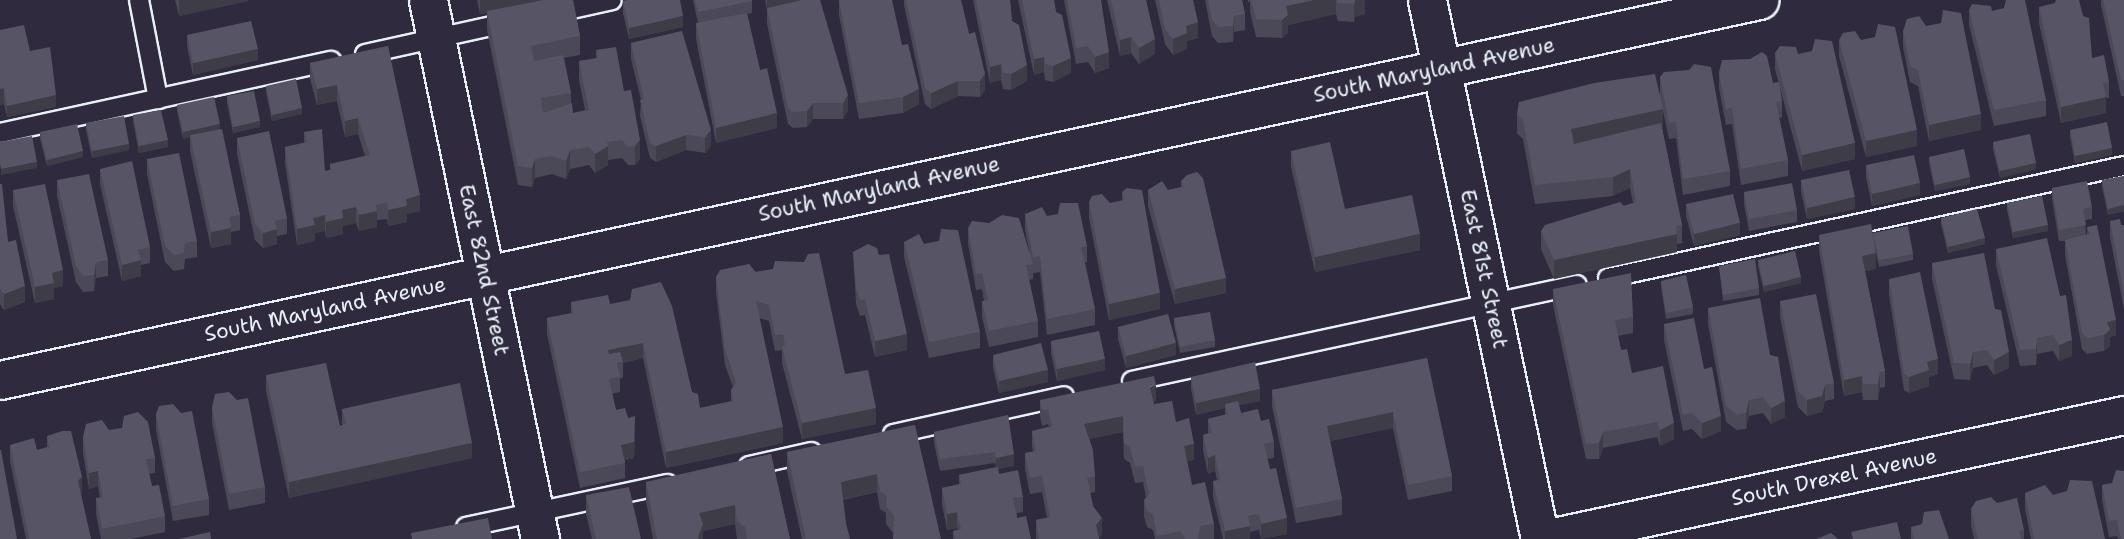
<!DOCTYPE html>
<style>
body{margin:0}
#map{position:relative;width:2124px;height:539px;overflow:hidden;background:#2f2a3d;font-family:"Shantell Sans",sans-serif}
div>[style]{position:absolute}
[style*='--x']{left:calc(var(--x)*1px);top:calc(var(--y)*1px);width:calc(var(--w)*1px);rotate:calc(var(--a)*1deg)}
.roads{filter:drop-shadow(2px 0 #e8f1f8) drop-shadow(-2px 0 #e8f1f8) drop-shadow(0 2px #e8f1f8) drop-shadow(0 -2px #e8f1f8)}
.service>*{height:18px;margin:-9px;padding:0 9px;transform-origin:9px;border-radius:9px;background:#2f2a3d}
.minor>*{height:37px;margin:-18.5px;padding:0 18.5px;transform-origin:18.5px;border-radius:18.5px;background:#2f2a3d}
.wall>*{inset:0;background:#4b4957}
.shaded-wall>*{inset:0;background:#3d3c47}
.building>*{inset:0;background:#575565}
span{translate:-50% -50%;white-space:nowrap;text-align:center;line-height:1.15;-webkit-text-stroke:5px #2f2a3d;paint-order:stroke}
.street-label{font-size:21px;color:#e8f1f8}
</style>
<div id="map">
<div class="roads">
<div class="service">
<div style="--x:139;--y:0;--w:101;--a:79.1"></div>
<div style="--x:554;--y:13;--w:59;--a:-12.6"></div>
<div style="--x:365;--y:54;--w:148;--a:-12.5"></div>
<div style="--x:0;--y:133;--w:339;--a:-12.3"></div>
<div style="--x:1608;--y:278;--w:528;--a:-12.25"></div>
<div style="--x:1132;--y:381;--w:455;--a:-12.2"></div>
<div style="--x:893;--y:434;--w:175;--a:-12.5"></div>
<div style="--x:749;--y:466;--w:64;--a:-12.7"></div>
<div style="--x:466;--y:527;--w:206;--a:-12.1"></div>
</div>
<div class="minor">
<div style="--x:428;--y:0;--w:551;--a:78.26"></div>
<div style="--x:1427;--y:0;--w:551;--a:78.16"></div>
<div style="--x:0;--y:380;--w:1800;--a:-12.19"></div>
<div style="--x:1544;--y:539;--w:593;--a:-12.07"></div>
</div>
</div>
<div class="wall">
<div style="clip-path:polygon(175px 0,248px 0,248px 1px,179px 16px)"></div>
<div style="clip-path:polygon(477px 0,573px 0,580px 36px,580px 55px,564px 58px,571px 93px,571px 103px,573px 113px,585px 110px,579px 80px,579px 61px,596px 58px,596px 50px,624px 91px,640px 159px,635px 165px,628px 165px,622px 158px,608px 160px,608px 165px,595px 173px,589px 165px,570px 169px,566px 179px,552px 174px,535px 178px,532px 187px,518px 185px,487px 30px,487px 13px,480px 14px)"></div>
<div style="clip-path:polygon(693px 0,752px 0,752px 13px,747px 14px,760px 70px,777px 128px,716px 143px,696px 39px,696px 23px,698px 23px)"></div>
<div style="clip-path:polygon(765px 0,820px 0,848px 110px,843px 119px,813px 119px,807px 127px,793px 128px,788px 124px,767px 24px,767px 10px)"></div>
<div style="clip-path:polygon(839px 0,902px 45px,919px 104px,903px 113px,859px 119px,839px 15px)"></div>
<div style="clip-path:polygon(904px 0,961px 0,969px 34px,985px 90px,980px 97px,958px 96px,931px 109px,925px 104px,904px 5px)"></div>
<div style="clip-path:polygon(973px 0,1010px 0,1012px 21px,1027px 81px,1011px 90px,1003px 89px,1001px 80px,990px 83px)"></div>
<div style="clip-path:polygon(1018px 0,1054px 0,1056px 12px,1071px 73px,1053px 82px,1045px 80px,1044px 72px,1034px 75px)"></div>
<div style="clip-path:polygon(1064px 0,1101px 0,1109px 68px,1095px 73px,1088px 62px,1076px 64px)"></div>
<div style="clip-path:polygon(1107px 0,1146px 0,1155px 54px,1139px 64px,1131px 53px,1120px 56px)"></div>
<div style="clip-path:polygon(1155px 0,1193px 0,1198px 38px,1187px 41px,1187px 49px,1173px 55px,1165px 44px)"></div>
<div style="clip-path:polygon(1205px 0,1242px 0,1245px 14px,1245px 30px,1234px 32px,1233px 42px,1218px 43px,1212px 36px)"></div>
<div style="clip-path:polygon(1248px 0,1365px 0,1365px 14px,1355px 17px,1354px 22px,1338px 21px,1336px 14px,1288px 25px,1288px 33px,1282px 38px,1256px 37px,1250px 12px,1250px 2px,1248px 2px)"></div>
<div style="clip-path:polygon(2101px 0,2124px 0,2124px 96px,2121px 96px,2101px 5px)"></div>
<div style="clip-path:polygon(623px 1px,683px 27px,629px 39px,623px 13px)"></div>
<div style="clip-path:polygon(2039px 7px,2092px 58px,2109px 82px,2109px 98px,2106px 98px,2106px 113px,2061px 123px,2039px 23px)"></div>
<div style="clip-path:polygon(1969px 10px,1992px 11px,2046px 100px,2046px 116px,1994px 126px,1969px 25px)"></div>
<div style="clip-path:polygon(0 30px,30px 51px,56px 107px,7px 117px,4px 104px,0 105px)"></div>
<div style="clip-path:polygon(682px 31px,711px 146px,705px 153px,686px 150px,656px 162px,650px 158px,640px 116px,641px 100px,631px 59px,631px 43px)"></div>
<div style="clip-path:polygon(1903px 31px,1981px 130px,1929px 141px,1918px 86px,1910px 82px,1903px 47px)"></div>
<div style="clip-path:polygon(187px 35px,258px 60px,193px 75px,187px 46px)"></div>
<div style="clip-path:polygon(1839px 40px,1917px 146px,1866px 157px,1839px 56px)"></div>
<div style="clip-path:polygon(388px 46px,420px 211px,407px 214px,407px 222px,388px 226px,387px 219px,377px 220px,377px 227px,359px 231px,356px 223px,343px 226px,343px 234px,326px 238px,325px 231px,315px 233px,315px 241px,297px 245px,285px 163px,285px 147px,304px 143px,304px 132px,325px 171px,330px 170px,330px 164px,365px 156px,358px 134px,345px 137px,337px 101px,317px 105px,310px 79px,310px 63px)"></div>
<div style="clip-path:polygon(1775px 53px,1798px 54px,1855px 159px,1802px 171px,1775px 69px)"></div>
<div style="clip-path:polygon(1719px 72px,1773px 83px,1782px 101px,1782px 117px,1779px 118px,1788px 160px,1788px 176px,1741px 185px,1732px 124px,1726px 125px,1719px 88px)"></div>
<div style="clip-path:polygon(1660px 77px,1730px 171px,1730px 186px,1683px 195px,1676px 138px,1669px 139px,1663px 111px,1662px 128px,1682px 225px,1682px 243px,1677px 244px,1677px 252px,1554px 279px,1541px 249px,1541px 231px,1633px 203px,1630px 188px,1613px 196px,1535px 204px,1523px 139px,1517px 133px,1517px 114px,1660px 93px)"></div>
<div style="clip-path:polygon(266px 86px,302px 114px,272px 121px,266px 92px)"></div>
<div style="clip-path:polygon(227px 96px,260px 127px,233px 133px,227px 103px)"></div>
<div style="clip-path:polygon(177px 105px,220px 129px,240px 215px,240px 230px,231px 232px,231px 244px,211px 248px,190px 151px,190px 137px,183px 139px,177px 111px)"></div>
<div style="clip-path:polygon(133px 115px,168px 147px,139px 153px,133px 121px)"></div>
<div style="clip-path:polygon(86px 123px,129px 150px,92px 158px,86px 130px)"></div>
<div style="clip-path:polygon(2070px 130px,2112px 155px,2075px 163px,2070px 137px)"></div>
<div style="clip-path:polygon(40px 132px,83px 157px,47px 166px,40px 139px)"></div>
<div style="clip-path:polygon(237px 138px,287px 218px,287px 234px,277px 236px,277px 244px,263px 248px,255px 240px,237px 154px)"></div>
<div style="clip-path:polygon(1993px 142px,2036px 169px,2000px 178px,1993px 149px)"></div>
<div style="clip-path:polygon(1291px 151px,1345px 209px,1420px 250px,1315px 272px,1291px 167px)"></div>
<div style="clip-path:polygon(1929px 157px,1970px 184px,1935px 191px,1929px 163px)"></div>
<div style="clip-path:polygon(147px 159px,197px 241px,197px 257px,185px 259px,184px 269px,174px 271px,165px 262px,147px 174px)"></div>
<div style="clip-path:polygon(1866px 165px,1920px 195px,1872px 206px,1866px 177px)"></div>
<div style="clip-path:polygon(100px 169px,150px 247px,150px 263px,141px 265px,141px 276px,122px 281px,100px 184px)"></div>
<div style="clip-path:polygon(2124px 176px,2108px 215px,2102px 187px,2102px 180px)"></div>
<div style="clip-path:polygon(57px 180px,108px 260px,108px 276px,96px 278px,94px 291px,83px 292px,76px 282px,57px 196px)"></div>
<div style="clip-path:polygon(1801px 180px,1855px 209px,1807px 219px,1801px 192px)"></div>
<div style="clip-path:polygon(1181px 181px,1226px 293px,1175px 304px,1148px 206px,1148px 190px,1168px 190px,1181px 187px)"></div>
<div style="clip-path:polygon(0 184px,8px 242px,25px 302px,4px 310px,0 304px)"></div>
<div style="clip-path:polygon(2052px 188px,2092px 207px,2092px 219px,2085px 220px,2086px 235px,2087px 234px,2087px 227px,2116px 335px,2110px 337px,2110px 346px,2104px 351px,2087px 354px,2082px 349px,2065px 255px,2065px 241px,2059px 241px,2052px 199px)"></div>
<div style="clip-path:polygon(13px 190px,63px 286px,54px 288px,54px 299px,35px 303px,13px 206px)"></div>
<div style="clip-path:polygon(1122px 192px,1160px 309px,1109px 320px,1089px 218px,1089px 202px,1110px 203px,1122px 201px)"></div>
<div style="clip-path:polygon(1744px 192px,1797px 210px,1797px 222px,1749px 231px,1744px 204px)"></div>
<div style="clip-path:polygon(2007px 203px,2048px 231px,2013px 238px,2007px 210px)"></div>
<div style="clip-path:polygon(1686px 204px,1740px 235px,1694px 246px,1686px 216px)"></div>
<div style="clip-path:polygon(1025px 214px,1047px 216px,1087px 246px,1087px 262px,1085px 262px,1095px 309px,1095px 325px,1047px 335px,1040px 272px,1033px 273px,1033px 268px,1033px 279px,1029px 280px,1038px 321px,1038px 337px,989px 347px,982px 317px,982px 301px,984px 301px,982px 289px,976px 290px,968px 243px,968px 228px,1030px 255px,1025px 230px)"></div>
<div style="clip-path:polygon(1941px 218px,1985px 244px,1948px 253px,1941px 224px)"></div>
<div style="clip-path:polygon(2110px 221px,2121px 225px,2124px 225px,2124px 310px,2110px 237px)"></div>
<div style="clip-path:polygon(1873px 233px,1913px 254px,1913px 260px,1879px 267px,1874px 242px,1876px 269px,1865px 271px,1885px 371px,1885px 387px,1880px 388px,1878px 400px,1863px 400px,1862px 392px,1844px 396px,1819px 251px,1819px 235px,1873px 239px)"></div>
<div style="clip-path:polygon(939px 241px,980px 332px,980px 348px,929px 358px,904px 257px,904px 242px,924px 244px)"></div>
<div style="clip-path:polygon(1996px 249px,2072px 356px,2059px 361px,2053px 351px,2037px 354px,2036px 365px,2020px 366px,1996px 265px)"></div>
<div style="clip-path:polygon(853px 252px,879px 255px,907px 350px,875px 357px,865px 315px,860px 316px,856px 304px)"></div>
<div style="clip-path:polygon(1758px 260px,1801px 283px,1764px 292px,1758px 266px)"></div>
<div style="clip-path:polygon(1932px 263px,1995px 309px,2009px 368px,1994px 375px,1987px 365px,1973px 368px,1970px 380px,1954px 379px,1932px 279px)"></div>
<div style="clip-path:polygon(749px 264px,845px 374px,876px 424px,802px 439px,782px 363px,782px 350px,775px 351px,769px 321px,759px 318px,783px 443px,666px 468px,643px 358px,623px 363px,623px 378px,620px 378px,620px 392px,612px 394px,616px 410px,628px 418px,635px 432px,634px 458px,625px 460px,625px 478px,580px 488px,547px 334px,547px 318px,571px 313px,571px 302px,610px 304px,692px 392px,700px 408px,731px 401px,731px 390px,733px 387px,725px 365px,716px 292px,716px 277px)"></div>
<div style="clip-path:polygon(1719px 266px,1759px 288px,1759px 295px,1723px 301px)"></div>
<div style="clip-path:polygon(1889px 279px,1938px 374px,1929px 377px,1929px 386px,1909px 393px,1904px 390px,1889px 295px)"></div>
<div style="clip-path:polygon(1661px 281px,1693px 307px,1693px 314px,1666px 319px,1661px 287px)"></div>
<div style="clip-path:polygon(1553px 289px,1633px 317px,1633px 333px,1618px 336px,1621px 350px,1632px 373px,1674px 439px,1660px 446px,1657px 437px,1603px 448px,1599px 459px,1586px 459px,1553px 305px)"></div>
<div style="clip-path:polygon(1780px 301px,1834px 383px,1834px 399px,1825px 401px,1822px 412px,1807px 416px,1798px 407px,1780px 317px)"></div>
<div style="clip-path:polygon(1708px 308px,1770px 355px,1785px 417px,1771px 424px,1763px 413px,1749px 416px,1746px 429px,1737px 430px,1726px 422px,1708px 324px)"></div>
<div style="clip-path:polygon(1174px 318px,1215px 340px,1215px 347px,1180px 353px,1174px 325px)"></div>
<div style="clip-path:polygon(1664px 324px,1704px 369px,1721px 431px,1702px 439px,1692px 429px,1683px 431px,1664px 340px)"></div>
<div style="clip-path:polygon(1118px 327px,1176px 355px,1126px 368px,1118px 339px)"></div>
<div style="clip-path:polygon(1051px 341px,1105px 370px,1057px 381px,1051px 353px)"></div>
<div style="clip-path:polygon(993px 355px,1048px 382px,999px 393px,993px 367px)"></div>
<div style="clip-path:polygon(1427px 358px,1452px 476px,1452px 491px,1408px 500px,1393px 428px,1330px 441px,1342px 499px,1342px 515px,1296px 523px,1272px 406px,1272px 390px)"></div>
<div style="clip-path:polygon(266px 375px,340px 426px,342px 425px,342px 409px,472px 458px,289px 498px,266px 391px)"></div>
<div style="clip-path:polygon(1191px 377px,1260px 401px,1239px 405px,1241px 413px,1261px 421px,1274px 442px,1274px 458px,1267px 459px,1287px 534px,1261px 539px,1259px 530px,1250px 532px,1250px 539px,1223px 539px,1213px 497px,1213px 481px,1217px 480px,1215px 471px,1208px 474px,1203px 450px,1203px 435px,1208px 433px,1208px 419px,1225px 415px,1225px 408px,1196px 415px,1191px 389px)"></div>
<div style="clip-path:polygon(1040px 400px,1156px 401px,1153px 402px,1154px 404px,1176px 422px,1194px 460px,1187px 461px,1192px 485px,1214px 524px,1214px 539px,1155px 539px,1153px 530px,1147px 527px,1144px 516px,1144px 500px,1146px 498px,1143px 482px,1135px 483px,1130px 463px,1124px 459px,1123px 432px,1089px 439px,1095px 476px,1095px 492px,1090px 493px,1093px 506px,1102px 534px,1099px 538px,1099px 539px,1036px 539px,1036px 520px,1047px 518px,1042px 492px,1030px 494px,1025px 469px,1025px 453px,1033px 452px,1032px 446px,1032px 431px,1049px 427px,1048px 424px,1042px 426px,1040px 416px)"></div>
<div style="clip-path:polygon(212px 407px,265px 487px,265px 503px,229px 510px,212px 423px)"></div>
<div style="clip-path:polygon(156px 414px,209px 499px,209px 515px,173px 521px,156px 430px)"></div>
<div style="clip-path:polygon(1008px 415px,1014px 466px,998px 469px,999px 474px,1023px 497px,1023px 512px,1017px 513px,1017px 518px,1031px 539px,953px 539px,953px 531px,958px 530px,957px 528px,947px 530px,942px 504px,942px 488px,959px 484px,959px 475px,996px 467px,995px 463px,940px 471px,934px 443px,934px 432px)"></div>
<div style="clip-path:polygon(915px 425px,893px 533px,886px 524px,886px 513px,880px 509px,877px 492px,843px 500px,846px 524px,850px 539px,802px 539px,787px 471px,787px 452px)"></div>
<div style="clip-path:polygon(109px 430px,155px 458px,155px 473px,149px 474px,152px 486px,165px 516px,165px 532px,131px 539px,101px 539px,96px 514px,96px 498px,100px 498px,98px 486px,89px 489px,83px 453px,83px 437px)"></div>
<div style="clip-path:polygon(47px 436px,82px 492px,81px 494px,91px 539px,26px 539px,10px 461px,10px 445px,37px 450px,47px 447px)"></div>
<div style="clip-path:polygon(771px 454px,790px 539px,737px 539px,735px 524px,703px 531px,703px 539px,653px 539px,646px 501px,646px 482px)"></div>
<div style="clip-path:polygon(2112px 483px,2124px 539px,2118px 539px,2117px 536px,2109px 537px,2102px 500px,2102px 485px)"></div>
<div style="clip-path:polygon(2025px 493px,2053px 495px,2105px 539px,2031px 539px,2025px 509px)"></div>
<div style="clip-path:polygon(586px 495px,641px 539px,592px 539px,586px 514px)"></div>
<div style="clip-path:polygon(1971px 509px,2024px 530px,2024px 539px,1974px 539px,1971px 525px)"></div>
<div style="clip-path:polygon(1911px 527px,1949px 539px,1911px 539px)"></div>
</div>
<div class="shaded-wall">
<div style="clip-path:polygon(179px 0,248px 0,248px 1px,179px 16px)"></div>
<div style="clip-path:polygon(480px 0,544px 0,480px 14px)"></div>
<div style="clip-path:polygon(767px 0,813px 0,767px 10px)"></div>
<div style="clip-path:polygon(1314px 0,1336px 0,1336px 14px,1288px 25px,1288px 33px,1282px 38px,1282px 20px,1286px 6px)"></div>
<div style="clip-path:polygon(1355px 0,1365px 0,1365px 14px,1355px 17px,1354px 22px,1354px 4px)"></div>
<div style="clip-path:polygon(683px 16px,683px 27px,629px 39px,629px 28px)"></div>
<div style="clip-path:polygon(1234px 16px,1234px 32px,1233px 42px,1233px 26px)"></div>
<div style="clip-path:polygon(1198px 22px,1198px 38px,1187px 41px,1187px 49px,1173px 55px,1173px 39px,1186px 26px)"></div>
<div style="clip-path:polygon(1131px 37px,1131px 53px,1120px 56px,1120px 40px)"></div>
<div style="clip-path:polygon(1155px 39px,1155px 54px,1139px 64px,1139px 48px)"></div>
<div style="clip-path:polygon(258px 49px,258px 60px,193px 75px,193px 63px)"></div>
<div style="clip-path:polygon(1109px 52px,1109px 68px,1095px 73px,1095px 57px)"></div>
<div style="clip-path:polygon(1044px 57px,1044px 72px,1034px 75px,1034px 59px)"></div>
<div style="clip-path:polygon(1071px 58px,1071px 73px,1053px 82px,1053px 66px)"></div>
<div style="clip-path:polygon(1001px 64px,1001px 80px,990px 83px,990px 67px)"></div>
<div style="clip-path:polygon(1027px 65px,1027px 81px,1011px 90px,1011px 74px)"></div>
<div style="clip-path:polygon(985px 74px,985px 90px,980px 97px,980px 81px)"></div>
<div style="clip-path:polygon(958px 81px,958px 96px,931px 109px,931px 93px)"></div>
<div style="clip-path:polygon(337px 85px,337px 101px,317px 105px,317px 89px)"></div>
<div style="clip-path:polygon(4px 88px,4px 104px,0 105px,0 89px)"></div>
<div style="clip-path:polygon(919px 89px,919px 104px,903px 113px,903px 97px)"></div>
<div style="clip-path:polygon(56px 95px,56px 107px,7px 117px,7px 106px)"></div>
<div style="clip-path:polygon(848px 95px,848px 110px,843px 119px,843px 103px)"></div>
<div style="clip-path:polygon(2106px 97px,2106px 113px,2061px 123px,2061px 107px)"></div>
<div style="clip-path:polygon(813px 103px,813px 119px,807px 127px,807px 111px)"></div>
<div style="clip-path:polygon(302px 108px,302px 114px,272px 121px,272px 115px)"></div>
<div style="clip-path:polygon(1663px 109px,1663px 128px,1571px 147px,1571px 129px)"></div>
<div style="clip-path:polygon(777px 113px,777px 128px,716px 143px,716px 128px)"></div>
<div style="clip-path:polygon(1981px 114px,1981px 130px,1929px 141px,1929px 125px)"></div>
<div style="clip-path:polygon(358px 118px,358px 134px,345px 137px,345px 121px)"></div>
<div style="clip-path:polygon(260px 121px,260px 127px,233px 133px,233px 127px)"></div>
<div style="clip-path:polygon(220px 124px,220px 130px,183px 139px,183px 132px)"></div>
<div style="clip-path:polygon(711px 130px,711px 146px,705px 153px,705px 137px)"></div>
<div style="clip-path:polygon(1917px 130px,1917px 146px,1866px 157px,1866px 141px)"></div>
<div style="clip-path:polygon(686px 135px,686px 150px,656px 162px,656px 146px)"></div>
<div style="clip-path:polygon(168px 140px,168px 147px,139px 153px,139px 146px)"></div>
<div style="clip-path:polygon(640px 140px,640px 159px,635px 165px,635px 146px)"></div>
<div style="clip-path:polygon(1855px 143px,1855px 159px,1802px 171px,1802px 155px)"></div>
<div style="clip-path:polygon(129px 144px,129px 150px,92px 158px,92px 151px)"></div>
<div style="clip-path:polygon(608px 146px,608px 165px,595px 173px,595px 154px)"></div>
<div style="clip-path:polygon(2112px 148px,2112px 155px,2075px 163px,2075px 156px)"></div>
<div style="clip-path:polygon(570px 150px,570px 169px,566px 179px,566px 161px)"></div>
<div style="clip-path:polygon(83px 151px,83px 157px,47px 166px,47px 160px)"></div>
<div style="clip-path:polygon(535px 159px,535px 178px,532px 187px,532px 168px)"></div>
<div style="clip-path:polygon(37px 162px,37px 168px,1px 175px,1px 169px)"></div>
<div style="clip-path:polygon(2036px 163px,2036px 169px,2000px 178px,2000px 171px)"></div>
<div style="clip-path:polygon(1630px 169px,1630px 188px,1613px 196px,1613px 177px)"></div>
<div style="clip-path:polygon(1970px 177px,1970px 184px,1935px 191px,1935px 185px)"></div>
<div style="clip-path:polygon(1920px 183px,1920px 195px,1872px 206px,1872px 194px)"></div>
<div style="clip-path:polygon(420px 195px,420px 211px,407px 214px,407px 222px,388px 226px,388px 210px,406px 199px)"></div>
<div style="clip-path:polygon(1855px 197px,1855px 209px,1807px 219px,1807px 208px)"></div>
<div style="clip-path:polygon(2124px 205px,2124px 212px,2108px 215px,2108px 209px)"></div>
<div style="clip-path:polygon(356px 207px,356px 223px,343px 226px,343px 234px,326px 238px,326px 222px,342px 210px)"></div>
<div style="clip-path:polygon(377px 211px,377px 227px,359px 231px,359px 215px)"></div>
<div style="clip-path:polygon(325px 215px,325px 231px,315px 233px,315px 241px,297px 245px,297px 229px,313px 218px)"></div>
<div style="clip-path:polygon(1740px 223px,1740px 235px,1694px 246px,1694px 234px)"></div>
<div style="clip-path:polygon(2048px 225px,2048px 231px,2013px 238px,2013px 232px)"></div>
<div style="clip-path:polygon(231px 228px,231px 244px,211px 248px,211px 232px)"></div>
<div style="clip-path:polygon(277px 229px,277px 244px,263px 248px,263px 233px)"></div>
<div style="clip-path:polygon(1420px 234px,1420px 250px,1315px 272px,1315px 257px)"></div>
<div style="clip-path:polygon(1677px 234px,1677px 252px,1554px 279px,1554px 260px)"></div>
<div style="clip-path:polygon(1985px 238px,1985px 244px,1948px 253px,1948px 247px)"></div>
<div style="clip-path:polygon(1876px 253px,1876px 269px,1862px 272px,1862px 256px)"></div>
<div style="clip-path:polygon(141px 260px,141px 276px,122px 281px,122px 265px)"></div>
<div style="clip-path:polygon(96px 262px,96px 278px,94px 291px,94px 275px)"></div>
<div style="clip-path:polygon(63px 270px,63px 286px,54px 288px,54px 299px,35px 303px,35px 287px,52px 273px)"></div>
<div style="clip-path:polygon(1801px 277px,1801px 283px,1764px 292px,1764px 286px)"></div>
<div style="clip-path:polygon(1226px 278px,1226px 293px,1175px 304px,1175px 289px)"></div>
<div style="clip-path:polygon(25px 286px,25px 302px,4px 310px,4px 294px)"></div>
<div style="clip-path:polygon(1160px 293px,1160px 309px,1109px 320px,1109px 304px)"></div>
<div style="clip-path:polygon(2116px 320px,2116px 335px,2110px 337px,2110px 346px,2104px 351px,2104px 335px,2107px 322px)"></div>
<div style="clip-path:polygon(907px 334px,907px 350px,875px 357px,875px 341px)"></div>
<div style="clip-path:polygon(2037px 338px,2037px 354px,2036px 365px,2036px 349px)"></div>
<div style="clip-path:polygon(2072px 340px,2072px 356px,2059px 361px,2059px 345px)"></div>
<div style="clip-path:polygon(643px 343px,643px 358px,608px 366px,608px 350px)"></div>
<div style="clip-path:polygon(1176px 343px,1176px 355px,1126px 368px,1126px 356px)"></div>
<div style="clip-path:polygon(1973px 352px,1973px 368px,1970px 380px,1970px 364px)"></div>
<div style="clip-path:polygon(2009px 352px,2009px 368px,1994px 375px,1994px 360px)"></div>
<div style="clip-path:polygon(1105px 359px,1105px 370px,1057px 381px,1057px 369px)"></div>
<div style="clip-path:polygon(1938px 359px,1938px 374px,1929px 377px,1929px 386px,1909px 393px,1909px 377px,1927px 362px)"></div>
<div style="clip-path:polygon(1048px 370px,1048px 382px,999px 393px,999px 381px)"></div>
<div style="clip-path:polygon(1880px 372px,1880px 388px,1878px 400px,1878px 384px)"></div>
<div style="clip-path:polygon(1862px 376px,1862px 392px,1844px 396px,1844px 380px)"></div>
<div style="clip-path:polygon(1156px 385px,1156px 401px,1150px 403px,1150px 387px)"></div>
<div style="clip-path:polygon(1825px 385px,1825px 401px,1822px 412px,1807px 416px,1807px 400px)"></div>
<div style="clip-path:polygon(1260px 389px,1260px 401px,1226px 408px,1225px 404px,1225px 408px,1196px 415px,1196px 403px)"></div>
<div style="clip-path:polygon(1749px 400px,1749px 416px,1746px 429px,1746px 413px)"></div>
<div style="clip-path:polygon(1785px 401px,1785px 417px,1771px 424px,1771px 408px)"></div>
<div style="clip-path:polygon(876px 408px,876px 424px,802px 439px,802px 423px)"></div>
<div style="clip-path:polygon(1393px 412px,1393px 428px,1327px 441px,1327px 426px)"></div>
<div style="clip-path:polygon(635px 416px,634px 458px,621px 461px,621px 445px)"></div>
<div style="clip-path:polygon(1123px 416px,1123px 432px,1084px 440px,1084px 424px)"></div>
<div style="clip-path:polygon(1721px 416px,1721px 431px,1702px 439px,1702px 423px)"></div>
<div style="clip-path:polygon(1674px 423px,1674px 439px,1660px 446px,1660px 430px)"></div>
<div style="clip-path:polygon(783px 427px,783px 443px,666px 468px,666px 452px)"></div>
<div style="clip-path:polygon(1603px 432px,1603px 448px,1599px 459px,1599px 443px)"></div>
<div style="clip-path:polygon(472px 443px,472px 458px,289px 498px,289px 482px)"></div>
<div style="clip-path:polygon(1194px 444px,1194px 460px,1184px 462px,1184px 446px)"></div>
<div style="clip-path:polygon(1014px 454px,1014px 466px,996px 469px,996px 458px)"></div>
<div style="clip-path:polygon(1215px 455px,1215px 471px,1208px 474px,1208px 458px)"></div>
<div style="clip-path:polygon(98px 471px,98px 486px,89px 489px,89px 473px)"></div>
<div style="clip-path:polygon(877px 474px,877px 492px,841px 500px,841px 482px)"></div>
<div style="clip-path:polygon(82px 477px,82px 492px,78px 497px,78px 481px)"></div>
<div style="clip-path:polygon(735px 505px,735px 524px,703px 531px,703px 539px,698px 539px,699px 513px)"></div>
<div style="clip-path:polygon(957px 512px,957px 528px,947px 530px,947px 514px)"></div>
<div style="clip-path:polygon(1102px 518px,1102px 534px,1097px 539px,1096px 525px)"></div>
<div style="clip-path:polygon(1287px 518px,1287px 534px,1261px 539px,1261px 524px)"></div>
<div style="clip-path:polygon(1250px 526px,1250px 539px,1225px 539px,1225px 531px)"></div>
</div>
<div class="building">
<div style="clip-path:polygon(544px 0,573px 0,580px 36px,531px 46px,534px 61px,563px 55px,571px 93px,541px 98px,543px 113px,572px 103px,573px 113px,589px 110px,579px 61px,598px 58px,596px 50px,616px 47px,624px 91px,631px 90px,640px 140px,635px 146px,628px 147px,622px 140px,607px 142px,608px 146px,595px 154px,589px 147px,570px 150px,566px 161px,552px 156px,535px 159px,532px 168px,518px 166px,487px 11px)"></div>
<div style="clip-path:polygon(627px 0,680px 0,683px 16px,629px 28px,623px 1px)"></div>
<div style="clip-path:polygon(695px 0,752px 0,752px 1px,698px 12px)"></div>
<div style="clip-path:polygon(802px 0,820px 0,848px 95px,843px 103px,813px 103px,807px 111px,793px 112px,788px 108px,767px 8px)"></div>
<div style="clip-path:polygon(839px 0,892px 0,902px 45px,908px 44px,919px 89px,903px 97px,859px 103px)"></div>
<div style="clip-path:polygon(906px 0,961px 0,969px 34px,975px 32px,985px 74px,980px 81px,958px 81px,931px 93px,925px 88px)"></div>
<div style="clip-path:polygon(976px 0,1010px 0,1012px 21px,1019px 25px,1027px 65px,1011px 74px,1003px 73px,1001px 64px,990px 67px)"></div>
<div style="clip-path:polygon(1022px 0,1054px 0,1056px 12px,1062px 15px,1071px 58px,1053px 66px,1045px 64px,1044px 57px,1034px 59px)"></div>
<div style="clip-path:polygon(1067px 0,1101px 0,1109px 52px,1095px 57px,1088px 46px,1076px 48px)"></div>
<div style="clip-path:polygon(1111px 0,1146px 0,1155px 39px,1139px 48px,1131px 37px,1120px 40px)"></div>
<div style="clip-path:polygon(1159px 0,1193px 0,1198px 22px,1186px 26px,1187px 33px,1173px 39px,1165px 29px)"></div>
<div style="clip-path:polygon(1208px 0,1242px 0,1245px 14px,1234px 16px,1233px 26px,1218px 27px,1212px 20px)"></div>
<div style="clip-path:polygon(1251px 0,1314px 0,1286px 6px,1288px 15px,1282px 20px,1256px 19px)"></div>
<div style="clip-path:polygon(1337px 0,1355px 0,1354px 4px,1338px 3px)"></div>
<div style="clip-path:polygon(2006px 0,2025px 0,2046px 100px,1994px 110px,1969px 10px,1972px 4px,1991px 6px,1992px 11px,2004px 8px)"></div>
<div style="clip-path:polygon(2056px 0,2079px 0,2083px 16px,2089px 18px,2092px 58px,2104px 55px,2109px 82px,2103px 83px,2106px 97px,2061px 107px,2039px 7px,2055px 3px)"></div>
<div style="clip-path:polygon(2103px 0,2124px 0,2124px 80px,2121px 80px)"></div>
<div style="clip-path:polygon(1943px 10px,1961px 13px,1981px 114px,1929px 125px,1918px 70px,1910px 66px,1903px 31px,1907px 19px,1919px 16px,1926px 26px,1941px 23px)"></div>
<div style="clip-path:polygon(747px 13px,760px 70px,767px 68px,777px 113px,716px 128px,696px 23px)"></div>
<div style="clip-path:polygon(251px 21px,258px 49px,193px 63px,187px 35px)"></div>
<div style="clip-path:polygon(1878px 24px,1895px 27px,1917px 130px,1866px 141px,1839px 40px,1843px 33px,1855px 31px,1861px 40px,1875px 37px)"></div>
<div style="clip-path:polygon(24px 25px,30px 51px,50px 47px,56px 95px,7px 106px,0 69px,0 30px)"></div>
<div style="clip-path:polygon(682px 31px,711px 130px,705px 137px,686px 135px,656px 146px,650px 143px,640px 100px,644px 99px,631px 43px)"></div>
<div style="clip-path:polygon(1815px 39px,1832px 41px,1855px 143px,1802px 155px,1775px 53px,1780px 46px,1796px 47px,1798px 54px,1812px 51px)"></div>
<div style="clip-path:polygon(388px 46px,420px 195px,406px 199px,407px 206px,388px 210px,387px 203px,376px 205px,377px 211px,359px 215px,356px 207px,342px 210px,343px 218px,326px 222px,325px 215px,313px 218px,315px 225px,297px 229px,285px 147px,307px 142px,304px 132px,322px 129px,325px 171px,331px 170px,330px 164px,370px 155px,358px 118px,345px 121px,337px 85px,317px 89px,310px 63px)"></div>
<div style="clip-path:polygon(1762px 52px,1767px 56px,1773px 83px,1779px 82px,1782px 101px,1776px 102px,1788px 160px,1741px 169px,1732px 108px,1726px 109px,1719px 72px,1722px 60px,1750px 59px)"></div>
<div style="clip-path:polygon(1694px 64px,1711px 67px,1730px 171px,1683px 179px,1676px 122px,1669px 123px,1660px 77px,1664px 72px,1689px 70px)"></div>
<div style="clip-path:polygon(0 69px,4px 88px,0 89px)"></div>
<div style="clip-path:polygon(1655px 74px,1663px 109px,1571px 129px,1574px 144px,1661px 123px,1682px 225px,1676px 226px,1677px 234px,1554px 260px,1541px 231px,1545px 225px,1620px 202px,1624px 206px,1636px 202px,1630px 169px,1613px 177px,1535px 185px,1523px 120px,1517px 114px,1519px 102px,1594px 83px)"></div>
<div style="clip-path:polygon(296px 79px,302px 108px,272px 115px,266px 86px)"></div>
<div style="clip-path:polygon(254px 91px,260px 121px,233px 127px,227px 96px)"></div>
<div style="clip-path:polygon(214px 97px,220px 124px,183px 132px,177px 105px)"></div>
<div style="clip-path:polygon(161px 110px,168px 140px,139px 146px,133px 115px)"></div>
<div style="clip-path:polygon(124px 116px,129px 144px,92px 151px,86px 123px)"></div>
<div style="clip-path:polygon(2107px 122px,2112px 148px,2075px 156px,2070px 130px)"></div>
<div style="clip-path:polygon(77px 124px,83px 151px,47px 160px,40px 132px)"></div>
<div style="clip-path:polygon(222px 129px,240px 215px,229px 217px,231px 228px,211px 232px,190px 135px)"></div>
<div style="clip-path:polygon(269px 131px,287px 218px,275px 221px,277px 229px,263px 233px,255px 224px,237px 138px)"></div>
<div style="clip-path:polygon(2030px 134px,2036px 163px,2000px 171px,1993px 142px)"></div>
<div style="clip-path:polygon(32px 136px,37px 162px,1px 169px,0 164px,0 142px)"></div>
<div style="clip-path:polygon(1330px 142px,1345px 209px,1412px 195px,1420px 234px,1315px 257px,1291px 151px)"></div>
<div style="clip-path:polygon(1964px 149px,1970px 177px,1935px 185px,1929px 157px)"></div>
<div style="clip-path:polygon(179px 153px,197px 241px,185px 243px,184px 253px,174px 255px,165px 246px,147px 159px)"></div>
<div style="clip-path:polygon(1914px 155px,1920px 183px,1872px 194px,1866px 165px)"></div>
<div style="clip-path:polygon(132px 161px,150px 247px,138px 250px,141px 260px,122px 265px,100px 169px)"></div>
<div style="clip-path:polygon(1849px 170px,1855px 197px,1807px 208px,1801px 180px)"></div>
<div style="clip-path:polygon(1197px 172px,1203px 178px,1226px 278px,1175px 289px,1148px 190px,1162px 181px,1168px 190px,1183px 187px,1181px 181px,1187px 175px)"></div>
<div style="clip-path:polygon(89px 174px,108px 260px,96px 262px,94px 275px,83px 276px,76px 266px,57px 180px)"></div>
<div style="clip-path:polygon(2124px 176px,2124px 205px,2108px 209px,2102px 180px)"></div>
<div style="clip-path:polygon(2087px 181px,2092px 207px,2083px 209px,2086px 225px,2059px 230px,2052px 188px)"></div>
<div style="clip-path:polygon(1792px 183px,1797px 210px,1749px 219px,1744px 192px)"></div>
<div style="clip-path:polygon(0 184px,2px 184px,8px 242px,16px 240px,25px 286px,4px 294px,0 289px)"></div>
<div style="clip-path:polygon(45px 184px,63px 270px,52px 273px,54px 283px,35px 287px,13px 190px)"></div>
<div style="clip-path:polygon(1127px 188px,1142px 190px,1160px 293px,1109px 304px,1089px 202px,1092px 196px,1102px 194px,1110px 203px,1124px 200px,1122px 192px)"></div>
<div style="clip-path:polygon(1733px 194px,1740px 223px,1694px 234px,1686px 204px)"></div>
<div style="clip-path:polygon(2042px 196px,2048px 225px,2013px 232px,2007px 203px)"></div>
<div style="clip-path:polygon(1060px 203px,1078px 203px,1087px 246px,1081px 247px,1095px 309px,1047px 319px,1040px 256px,1033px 257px,1025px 214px,1042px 207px,1047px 216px,1058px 214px)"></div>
<div style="clip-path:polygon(1977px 209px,1985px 238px,1948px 247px,1941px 218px)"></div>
<div style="clip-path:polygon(1002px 215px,1019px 218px,1033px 264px,1026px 265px,1038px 321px,989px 331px,982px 301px,988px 300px,982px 273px,976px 274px,968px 228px,972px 221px,989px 223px)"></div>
<div style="clip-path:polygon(2120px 219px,2121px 225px,2124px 225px,2124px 294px,2110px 221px)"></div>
<div style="clip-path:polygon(1871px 224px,1876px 253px,1862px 256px,1885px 371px,1880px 372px,1878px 384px,1863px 384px,1862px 376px,1844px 380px,1819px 235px)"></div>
<div style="clip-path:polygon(2097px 225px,2116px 320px,2107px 322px,2110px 330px,2104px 335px,2087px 338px,2082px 333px,2065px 240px,2089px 234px,2087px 227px)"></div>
<div style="clip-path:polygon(1908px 226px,1913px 254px,1879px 260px,1873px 233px)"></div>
<div style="clip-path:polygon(941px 229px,958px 230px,980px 332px,929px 342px,904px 242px,919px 234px,924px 244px,939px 241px)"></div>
<div style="clip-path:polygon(2047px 238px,2060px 296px,2066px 295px,2072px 340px,2059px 345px,2053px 335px,2037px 338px,2036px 349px,2020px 350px,1996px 249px)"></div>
<div style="clip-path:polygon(868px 244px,877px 248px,879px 255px,889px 254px,907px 334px,875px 341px,865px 299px,860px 300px,856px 288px,853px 252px)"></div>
<div style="clip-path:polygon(1795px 251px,1801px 277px,1764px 286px,1758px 260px)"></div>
<div style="clip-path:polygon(819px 253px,845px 374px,868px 370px,876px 408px,802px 423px,782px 347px,785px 346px,783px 334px,775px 335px,769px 305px,756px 301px,783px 427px,666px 452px,643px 343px,608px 350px,609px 354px,620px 352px,623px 362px,617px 363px,620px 377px,609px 379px,616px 410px,625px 408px,628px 418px,635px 416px,634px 442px,621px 445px,625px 463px,580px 472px,547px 318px,573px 313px,571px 302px,608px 295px,610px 304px,630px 300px,632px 289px,661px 282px,672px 306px,692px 392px,698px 394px,700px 408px,733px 401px,731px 390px,736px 383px,725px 349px,716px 277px,720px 270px,749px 264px,755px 272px,773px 269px,775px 261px,804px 262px,808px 254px)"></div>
<div style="clip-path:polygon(1984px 253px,1995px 309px,2001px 310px,2009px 352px,1994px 360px,1987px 350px,1973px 352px,1970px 364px,1954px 363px,1932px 263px)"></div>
<div style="clip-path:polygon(1755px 259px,1759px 288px,1723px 295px,1719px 266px)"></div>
<div style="clip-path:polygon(1920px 272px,1938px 359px,1927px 362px,1929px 370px,1909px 377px,1904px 374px,1889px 279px)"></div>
<div style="clip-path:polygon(1631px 273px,1633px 317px,1615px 320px,1621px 350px,1627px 349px,1632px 373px,1663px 366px,1674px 423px,1660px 430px,1657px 422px,1603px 432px,1599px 443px,1586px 444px,1553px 289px)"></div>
<div style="clip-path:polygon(1686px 275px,1693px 307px,1666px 313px,1661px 281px)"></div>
<div style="clip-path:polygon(1816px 294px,1834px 383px,1825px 385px,1822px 396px,1807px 400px,1798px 391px,1780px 301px)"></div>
<div style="clip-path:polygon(1760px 298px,1770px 355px,1778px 357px,1785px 401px,1771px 408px,1763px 397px,1749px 400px,1746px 413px,1737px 415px,1726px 406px,1708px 308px)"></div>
<div style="clip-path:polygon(1210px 312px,1215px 340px,1180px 347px,1174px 318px)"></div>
<div style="clip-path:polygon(1168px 314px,1176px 343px,1126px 356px,1118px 327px)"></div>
<div style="clip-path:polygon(1694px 318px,1704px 369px,1712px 367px,1721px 416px,1702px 423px,1692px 413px,1683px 415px,1664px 324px)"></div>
<div style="clip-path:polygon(1099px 331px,1105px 359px,1057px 369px,1051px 341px)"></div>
<div style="clip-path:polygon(1041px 343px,1048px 370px,999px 381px,993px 355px)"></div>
<div style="clip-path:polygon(1427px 358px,1452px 476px,1408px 485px,1393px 412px,1327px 426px,1342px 499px,1296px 508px,1272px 390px)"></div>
<div style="clip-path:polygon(1255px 362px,1260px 389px,1196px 403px,1191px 377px)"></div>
<div style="clip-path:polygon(326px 363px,340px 426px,346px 424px,342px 409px,460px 383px,472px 443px,289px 482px,266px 375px)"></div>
<div style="clip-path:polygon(1154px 376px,1156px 385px,1150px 387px,1154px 404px,1172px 401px,1176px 422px,1189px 418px,1194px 444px,1184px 446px,1192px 485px,1205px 482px,1214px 524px,1200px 526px,1198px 539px,1186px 539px,1180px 531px,1157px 536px,1153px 514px,1147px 511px,1144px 500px,1149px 494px,1143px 466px,1135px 467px,1130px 447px,1124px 443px,1123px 416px,1084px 424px,1093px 450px,1095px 476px,1087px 478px,1093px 506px,1102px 518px,1096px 525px,1099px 539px,1039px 539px,1036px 520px,1050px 517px,1042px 476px,1030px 478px,1025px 453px,1036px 451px,1032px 431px,1052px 426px,1048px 409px,1042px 410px,1040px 400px)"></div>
<div style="clip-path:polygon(229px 392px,237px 400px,248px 398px,265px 487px,229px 494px,212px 407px,215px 394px)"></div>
<div style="clip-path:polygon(1238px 401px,1241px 413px,1258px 409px,1261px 421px,1269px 419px,1274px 442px,1264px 444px,1270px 469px,1276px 468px,1287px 518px,1261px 524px,1259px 514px,1248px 516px,1250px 526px,1225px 531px,1213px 481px,1220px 480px,1215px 455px,1208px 458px,1203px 435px,1212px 433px,1208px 419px,1227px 414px,1225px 404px)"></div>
<div style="clip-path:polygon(173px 404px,181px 413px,192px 411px,209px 499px,173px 506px,156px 414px,159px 406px)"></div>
<div style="clip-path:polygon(138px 412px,148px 422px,155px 458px,146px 459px,152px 486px,159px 485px,165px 516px,102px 529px,96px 498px,103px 497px,98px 471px,89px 473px,83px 437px,86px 424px,102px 420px,109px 430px,122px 428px,124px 416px)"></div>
<div style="clip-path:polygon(1008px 415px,1014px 454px,996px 458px,995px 452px,940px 459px,934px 432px)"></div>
<div style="clip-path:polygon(915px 425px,941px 539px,893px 539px,894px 515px,886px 506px,887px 496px,880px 491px,877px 474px,841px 482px,846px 524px,850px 539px,806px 539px,787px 452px)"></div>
<div style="clip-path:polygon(62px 431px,71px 431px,82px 477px,78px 481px,91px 539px,29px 539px,10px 445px,34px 438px,37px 450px,49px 447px,47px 436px)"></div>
<div style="clip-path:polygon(0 450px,1px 450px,17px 539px,0 539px)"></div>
<div style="clip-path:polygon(771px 454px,790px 539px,747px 539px,745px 527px,737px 521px,735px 505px,699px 513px,703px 524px,698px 537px,699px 539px,657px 539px,646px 482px)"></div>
<div style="clip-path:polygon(998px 467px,999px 474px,1018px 470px,1023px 497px,1013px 498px,1017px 518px,1026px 516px,1031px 539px,955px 539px,953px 531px,961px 529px,957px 512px,947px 514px,942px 488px,961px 484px,959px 475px)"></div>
<div style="clip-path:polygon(2116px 470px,2124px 471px,2124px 539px,2121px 539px,2117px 520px,2109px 521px,2102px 485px,2112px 483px)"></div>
<div style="clip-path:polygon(2070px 480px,2092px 481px,2105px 539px,2034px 539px,2025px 493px,2045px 485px,2053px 495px,2067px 491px)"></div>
<div style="clip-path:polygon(629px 487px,641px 539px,596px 539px,586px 495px)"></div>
<div style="clip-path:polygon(1991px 497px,1997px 503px,2017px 498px,2024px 530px,2019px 531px,2021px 539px,1978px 539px,1971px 509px,1976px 501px)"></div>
<div style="clip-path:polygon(1939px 510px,1949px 539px,1914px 539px,1911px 527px,1922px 524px,1924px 512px)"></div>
<div style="clip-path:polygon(488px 518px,492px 539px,412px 539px,411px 533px)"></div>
<div style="clip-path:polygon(1897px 522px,1901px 539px,1853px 539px,1851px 532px)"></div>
<div style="clip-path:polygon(210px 532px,211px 539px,179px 539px)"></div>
<div style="clip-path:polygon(1831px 533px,1836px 537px,1837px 539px,1816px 539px)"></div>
</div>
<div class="street-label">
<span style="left:1434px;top:70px;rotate:-12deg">South Maryland Avenue</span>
<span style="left:879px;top:189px;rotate:-12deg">South Maryland Avenue</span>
<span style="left:1484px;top:269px;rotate:78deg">East 81st Street</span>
<span style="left:484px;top:270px;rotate:78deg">East 82nd Street</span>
<span style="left:325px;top:309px;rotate:-12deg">South Maryland Avenue</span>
<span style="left:1834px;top:477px;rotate:-12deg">South Drexel Avenue</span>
</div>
</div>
